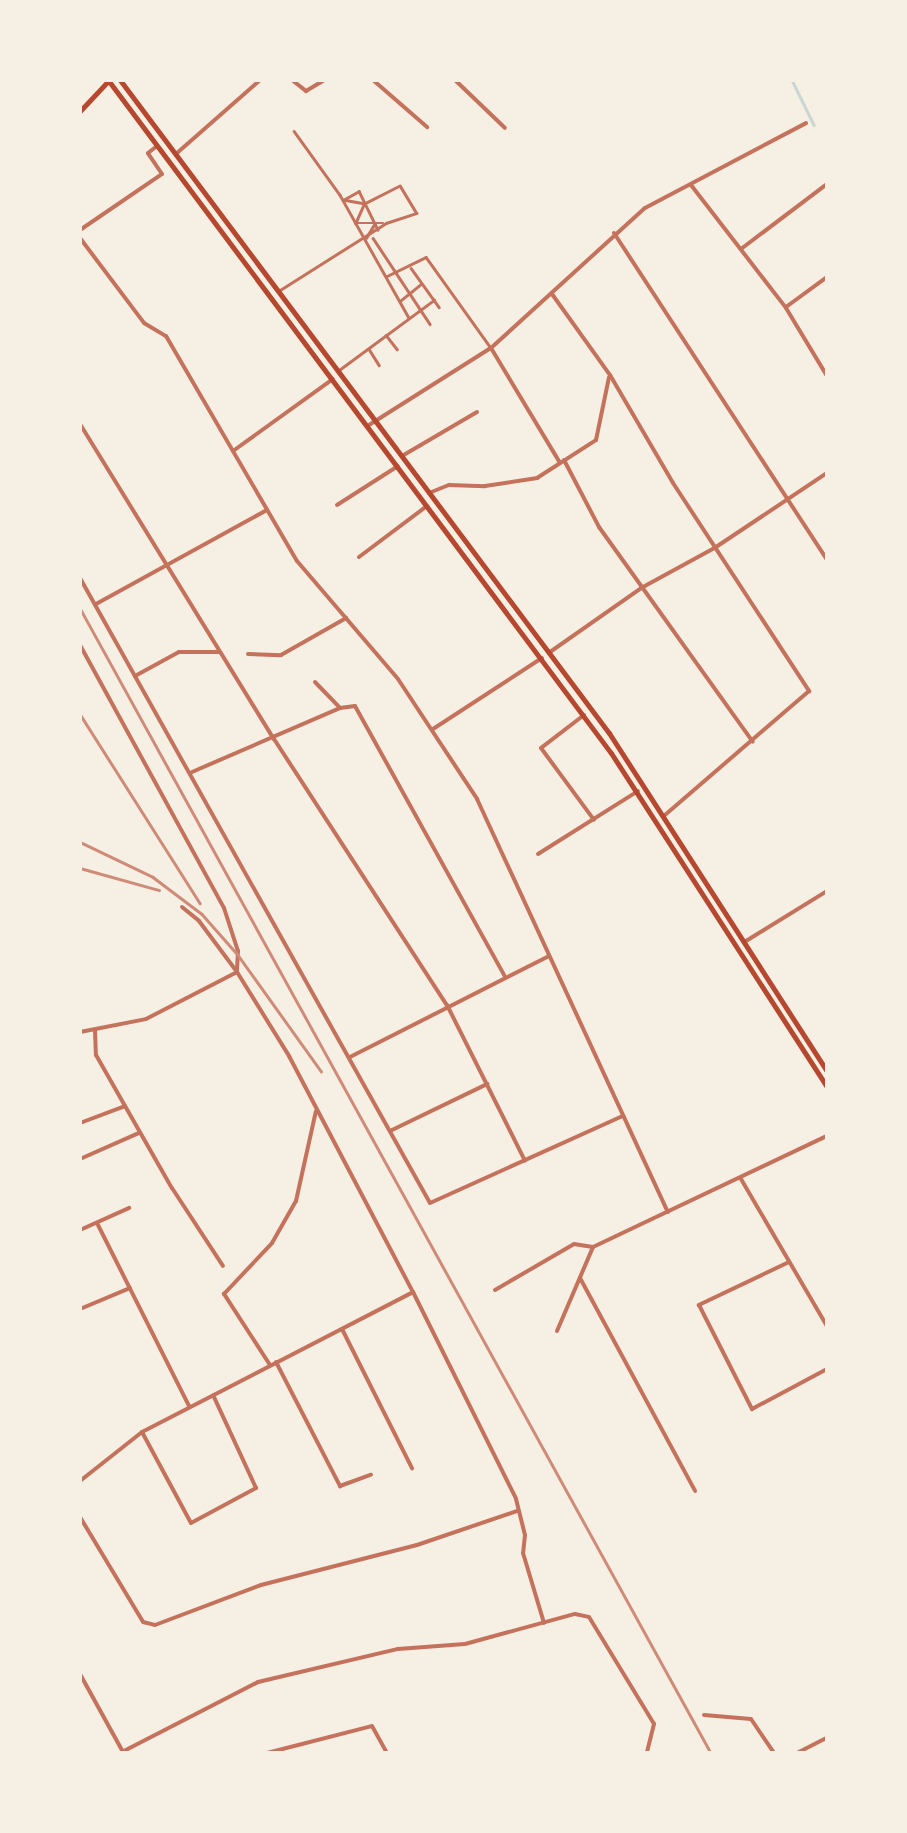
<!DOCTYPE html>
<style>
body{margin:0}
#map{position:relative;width:907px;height:1833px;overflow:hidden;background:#f6efe4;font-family:"PT Sans",sans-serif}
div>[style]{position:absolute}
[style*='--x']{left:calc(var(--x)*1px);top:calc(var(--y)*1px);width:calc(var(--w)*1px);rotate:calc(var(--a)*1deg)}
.stream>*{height:2.5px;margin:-1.25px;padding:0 1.25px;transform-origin:1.25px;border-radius:1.25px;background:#c9d6d2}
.pedestrian>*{height:2.5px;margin:-1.25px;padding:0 1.25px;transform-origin:1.25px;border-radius:1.25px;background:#c5725c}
.minor>*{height:4px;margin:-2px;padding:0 2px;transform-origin:2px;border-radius:2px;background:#c5725c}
.secondary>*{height:5px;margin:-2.5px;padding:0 2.5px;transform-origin:2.5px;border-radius:2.5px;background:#b5482f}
.primary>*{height:5px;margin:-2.5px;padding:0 2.5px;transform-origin:2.5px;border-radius:2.5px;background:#b5482f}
.rail>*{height:2.5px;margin:-1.25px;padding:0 1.25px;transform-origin:1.25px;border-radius:1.25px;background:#cf8b77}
span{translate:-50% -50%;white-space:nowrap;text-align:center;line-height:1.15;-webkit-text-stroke:8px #f6efe4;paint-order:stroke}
.frame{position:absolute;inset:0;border:82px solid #f6efe4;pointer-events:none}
</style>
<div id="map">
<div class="stream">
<div style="--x:792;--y:80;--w:50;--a:63.9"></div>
</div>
<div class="pedestrian">
<div style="--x:294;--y:131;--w:79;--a:54.3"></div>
<div style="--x:340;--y:195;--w:141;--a:60.7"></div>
<div style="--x:343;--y:200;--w:18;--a:-29"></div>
<div style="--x:359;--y:191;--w:43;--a:64"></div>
<div style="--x:364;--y:205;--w:20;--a:114"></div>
<div style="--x:356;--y:223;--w:27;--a:0"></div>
<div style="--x:366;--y:238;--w:17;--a:-59"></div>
<div style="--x:373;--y:238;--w:103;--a:56.5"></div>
<div style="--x:411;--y:268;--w:48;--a:54.3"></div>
<div style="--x:387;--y:276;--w:43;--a:-26"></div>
<div style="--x:426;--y:257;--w:112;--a:54.5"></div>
<div style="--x:280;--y:290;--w:125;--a:-32.3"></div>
<div style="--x:386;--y:223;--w:32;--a:-18"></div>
<div style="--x:416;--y:213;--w:31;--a:-121"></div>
<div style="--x:400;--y:186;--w:39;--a:153"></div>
<div style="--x:365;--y:204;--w:22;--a:-170"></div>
<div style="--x:400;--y:301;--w:27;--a:-39"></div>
<div style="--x:386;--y:335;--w:18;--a:52"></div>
<div style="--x:369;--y:349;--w:19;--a:58"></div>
<div style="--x:339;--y:370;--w:118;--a:-36.4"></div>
</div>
<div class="minor">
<div style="--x:292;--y:80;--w:18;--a:38"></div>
<div style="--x:306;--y:91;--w:21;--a:-31"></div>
<div style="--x:373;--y:80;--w:72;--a:41"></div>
<div style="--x:455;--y:80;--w:69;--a:43.8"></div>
<div style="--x:177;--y:153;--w:111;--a:-41.3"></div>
<div style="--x:691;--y:185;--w:155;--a:52.3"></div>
<div style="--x:786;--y:308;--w:79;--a:58.9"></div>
<div style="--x:80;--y:230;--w:99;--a:-34.3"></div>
<div style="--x:162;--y:174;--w:25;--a:-124"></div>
<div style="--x:148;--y:153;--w:11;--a:-38"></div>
<div style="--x:614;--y:233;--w:390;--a:56.9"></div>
<div style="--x:80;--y:238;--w:106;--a:53"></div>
<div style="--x:144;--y:323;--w:26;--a:31"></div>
<div style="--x:166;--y:336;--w:260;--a:59.8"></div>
<div style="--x:297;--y:561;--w:155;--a:49.4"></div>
<div style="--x:398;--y:679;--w:144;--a:56.6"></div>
<div style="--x:477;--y:799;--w:455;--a:65.2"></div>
<div style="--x:741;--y:249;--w:108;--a:-37.1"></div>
<div style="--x:552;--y:294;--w:100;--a:54.4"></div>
<div style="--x:610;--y:375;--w:125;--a:59.7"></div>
<div style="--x:673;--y:483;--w:249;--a:56.8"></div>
<div style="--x:809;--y:691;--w:190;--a:139.3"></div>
<div style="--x:786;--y:307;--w:51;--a:-36.2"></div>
<div style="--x:491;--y:348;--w:134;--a:59"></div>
<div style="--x:80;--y:424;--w:370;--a:58.4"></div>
<div style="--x:274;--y:739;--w:317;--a:57"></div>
<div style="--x:447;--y:1005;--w:174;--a:63.4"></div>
<div style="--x:369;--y:425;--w:144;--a:-32.3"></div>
<div style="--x:491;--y:348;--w:208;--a:-42.3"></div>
<div style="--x:645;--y:208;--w:182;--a:-27.8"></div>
<div style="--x:233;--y:451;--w:123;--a:-35.8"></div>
<div style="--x:402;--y:456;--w:87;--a:-30.4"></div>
<div style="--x:564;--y:460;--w:76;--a:62.4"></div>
<div style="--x:599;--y:527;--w:264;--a:54.4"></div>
<div style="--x:429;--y:493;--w:22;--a:-22"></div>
<div style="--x:449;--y:485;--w:36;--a:2"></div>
<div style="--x:485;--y:486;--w:53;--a:-8.7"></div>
<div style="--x:537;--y:478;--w:70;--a:-32.8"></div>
<div style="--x:596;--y:440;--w:64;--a:-78.3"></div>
<div style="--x:337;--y:505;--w:72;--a:-32.6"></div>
<div style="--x:359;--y:557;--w:85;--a:-36.9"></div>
<div style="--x:80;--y:578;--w:716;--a:60.75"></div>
<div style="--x:430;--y:1203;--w:212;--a:-24.3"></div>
<div style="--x:96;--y:604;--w:195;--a:-28.8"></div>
<div style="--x:80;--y:645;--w:300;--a:61.3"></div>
<div style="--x:224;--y:908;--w:45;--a:72"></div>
<div style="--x:238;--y:951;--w:21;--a:93"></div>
<div style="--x:550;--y:652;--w:113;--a:-35"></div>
<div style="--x:643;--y:587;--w:83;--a:-28.7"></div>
<div style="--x:716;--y:547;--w:133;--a:-33.7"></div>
<div style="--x:248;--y:654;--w:33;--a:2"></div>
<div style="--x:281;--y:655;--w:75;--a:-29.6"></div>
<div style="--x:135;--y:676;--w:50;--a:-28.6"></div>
<div style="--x:179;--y:652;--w:40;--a:0"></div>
<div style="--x:315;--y:682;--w:36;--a:46"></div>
<div style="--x:584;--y:715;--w:54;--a:142.5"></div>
<div style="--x:541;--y:748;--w:89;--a:53.6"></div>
<div style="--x:433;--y:729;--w:130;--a:-33.1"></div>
<div style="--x:192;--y:772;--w:161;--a:-23.4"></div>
<div style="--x:340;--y:708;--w:15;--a:-8"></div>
<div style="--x:355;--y:706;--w:308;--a:61"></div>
<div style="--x:538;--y:854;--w:118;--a:-32.2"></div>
<div style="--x:182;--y:907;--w:22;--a:39"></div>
<div style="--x:199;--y:921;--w:64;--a:53.3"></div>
<div style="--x:237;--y:972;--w:99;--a:58.2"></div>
<div style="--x:289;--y:1056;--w:267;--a:62.3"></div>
<div style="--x:413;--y:1292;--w:231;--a:63.5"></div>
<div style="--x:516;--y:1499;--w:37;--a:76"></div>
<div style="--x:525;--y:1535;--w:18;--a:96"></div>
<div style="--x:523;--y:1553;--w:73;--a:73.3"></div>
<div style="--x:746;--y:941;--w:95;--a:-31.7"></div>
<div style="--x:95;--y:1030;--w:25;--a:88"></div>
<div style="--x:96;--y:1055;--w:153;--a:60.3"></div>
<div style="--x:172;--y:1188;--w:93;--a:56.8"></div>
<div style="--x:80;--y:1032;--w:67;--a:-11.1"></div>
<div style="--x:146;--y:1019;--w:102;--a:-27.3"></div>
<div style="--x:350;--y:1057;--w:221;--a:-26.9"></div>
<div style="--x:80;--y:1123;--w:48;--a:-20.7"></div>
<div style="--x:392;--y:1130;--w:106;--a:-25.8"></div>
<div style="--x:80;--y:1159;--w:64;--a:-23.8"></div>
<div style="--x:741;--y:1179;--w:170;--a:59.7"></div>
<div style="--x:97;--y:1223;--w:205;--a:63.3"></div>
<div style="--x:80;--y:1230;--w:54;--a:-24.2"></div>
<div style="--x:593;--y:1247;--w:259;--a:-25.4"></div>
<div style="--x:789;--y:1262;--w:100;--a:154.5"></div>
<div style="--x:699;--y:1305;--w:117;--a:63"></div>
<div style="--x:752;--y:1409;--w:85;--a:-28.1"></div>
<div style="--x:580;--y:1278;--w:242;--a:61.6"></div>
<div style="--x:495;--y:1290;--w:91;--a:-30.2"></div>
<div style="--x:574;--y:1244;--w:19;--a:9"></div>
<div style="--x:80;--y:1309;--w:54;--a:-22.8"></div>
<div style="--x:342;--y:1329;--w:156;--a:63.3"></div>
<div style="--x:557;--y:1331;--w:91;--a:-66.8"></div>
<div style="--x:276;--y:1362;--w:140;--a:62.7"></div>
<div style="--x:340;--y:1486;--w:33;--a:-20"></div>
<div style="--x:270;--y:1365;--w:85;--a:-122.9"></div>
<div style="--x:224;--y:1294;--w:70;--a:-46.7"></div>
<div style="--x:272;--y:1243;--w:48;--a:-60.3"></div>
<div style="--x:296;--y:1201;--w:92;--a:-77.5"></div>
<div style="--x:142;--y:1432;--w:103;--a:61.7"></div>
<div style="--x:191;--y:1523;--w:74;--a:-28.3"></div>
<div style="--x:256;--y:1488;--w:102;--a:-114.8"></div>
<div style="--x:80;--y:1481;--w:79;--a:-38.3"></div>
<div style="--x:142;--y:1432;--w:305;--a:-27.3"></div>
<div style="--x:80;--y:1517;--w:122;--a:59"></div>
<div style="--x:143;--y:1622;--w:12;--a:14"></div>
<div style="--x:155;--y:1625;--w:113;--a:-20.7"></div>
<div style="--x:261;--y:1585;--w:161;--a:-14.4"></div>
<div style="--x:417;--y:1545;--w:106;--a:-18.8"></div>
<div style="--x:80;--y:1674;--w:89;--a:61.1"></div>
<div style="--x:704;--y:1715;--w:47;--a:4.9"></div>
<div style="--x:751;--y:1719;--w:41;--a:55.9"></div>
<div style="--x:120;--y:1753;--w:155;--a:-27.2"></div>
<div style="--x:258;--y:1682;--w:144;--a:-13.3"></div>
<div style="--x:398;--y:1649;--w:67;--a:-4.3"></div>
<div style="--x:465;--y:1644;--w:114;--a:-15.3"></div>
<div style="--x:575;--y:1614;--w:14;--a:12"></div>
<div style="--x:589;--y:1617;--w:125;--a:58.7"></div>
<div style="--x:654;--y:1724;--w:30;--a:104"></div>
<div style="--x:267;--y:1753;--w:108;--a:-14.4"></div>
<div style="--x:372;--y:1726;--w:31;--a:61"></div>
<div style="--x:797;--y:1753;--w:34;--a:-27"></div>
</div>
<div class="secondary">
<div style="--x:80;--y:111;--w:42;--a:-46.9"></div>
</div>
<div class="primary">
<div style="--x:108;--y:80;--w:840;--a:53.23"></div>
<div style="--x:611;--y:753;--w:398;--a:57.1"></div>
<div style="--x:120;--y:80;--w:816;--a:53.17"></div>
<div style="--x:609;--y:733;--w:402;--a:57.2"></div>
</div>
<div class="rail">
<div style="--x:80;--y:608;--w:1307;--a:61.14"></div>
<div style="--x:80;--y:714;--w:224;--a:57.6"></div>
<div style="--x:80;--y:842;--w:81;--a:25.6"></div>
<div style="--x:153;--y:877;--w:61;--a:37.1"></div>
<div style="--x:202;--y:914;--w:55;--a:48.7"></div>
<div style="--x:238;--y:955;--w:143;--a:54.4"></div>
<div style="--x:80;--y:868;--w:82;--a:15.6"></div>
</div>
<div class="frame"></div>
</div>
